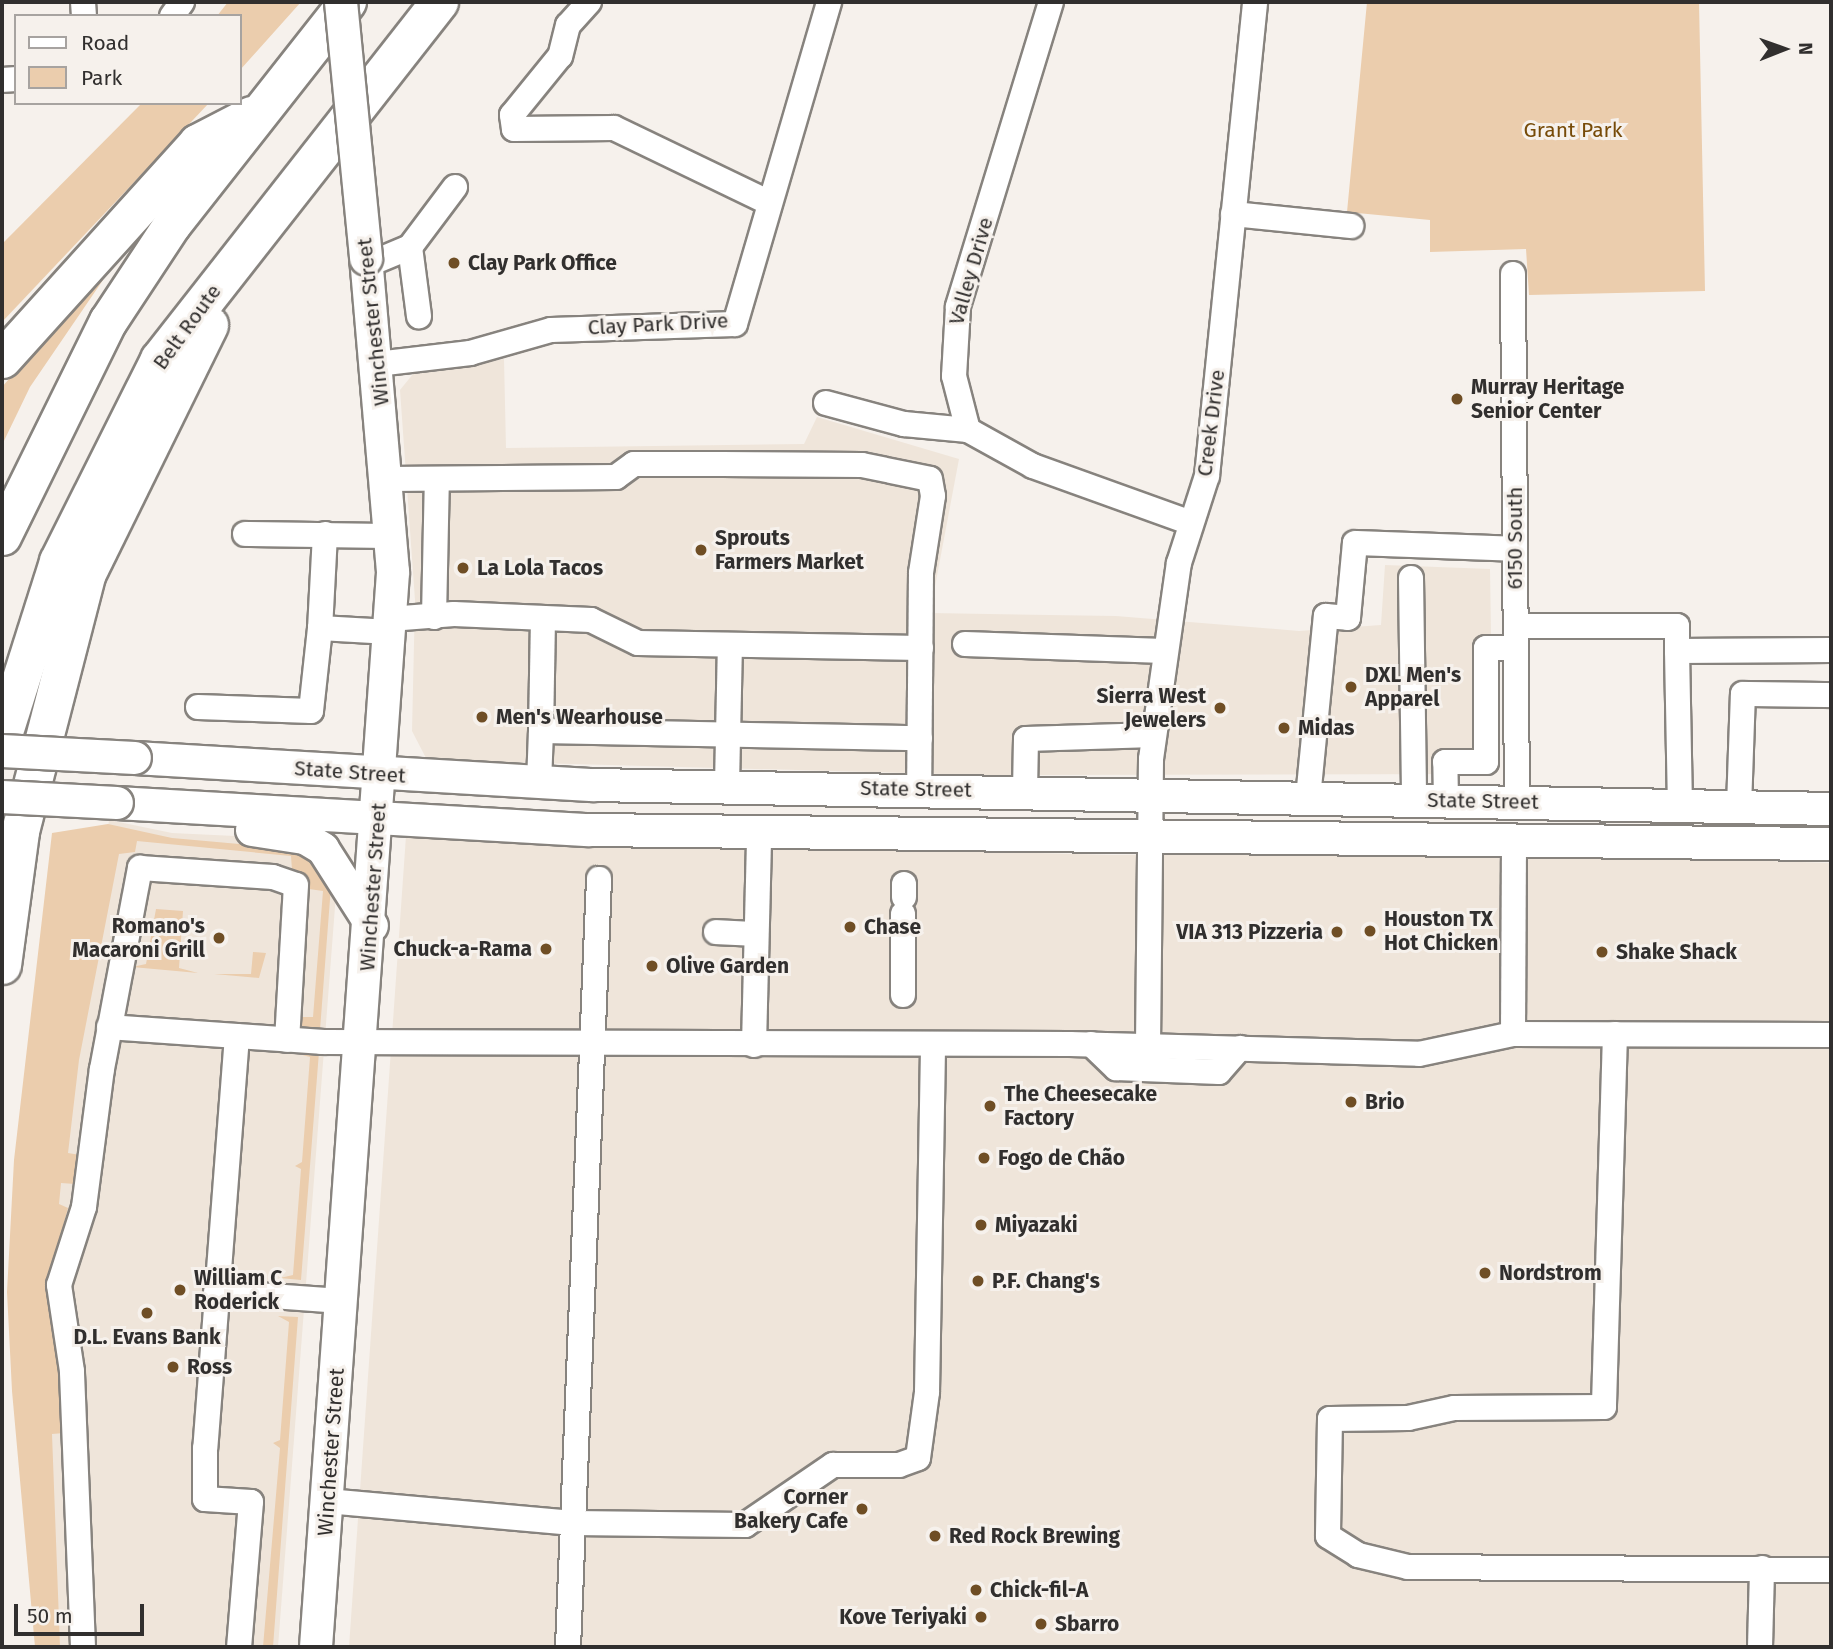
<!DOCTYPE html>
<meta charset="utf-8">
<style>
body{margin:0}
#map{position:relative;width:1833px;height:1649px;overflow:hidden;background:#f6f1ec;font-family:"Fira Sans",sans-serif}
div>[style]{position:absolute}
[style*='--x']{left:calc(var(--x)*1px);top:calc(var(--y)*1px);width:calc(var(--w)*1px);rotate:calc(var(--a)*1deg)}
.built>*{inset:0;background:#efe5da}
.green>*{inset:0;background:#ebcdad}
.roads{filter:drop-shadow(2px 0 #87837e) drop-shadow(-2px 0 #87837e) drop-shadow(0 2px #87837e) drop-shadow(0 -2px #87837e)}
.minor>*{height:24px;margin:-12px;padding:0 12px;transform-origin:12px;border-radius:12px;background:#fff}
.major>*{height:32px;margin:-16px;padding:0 16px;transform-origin:16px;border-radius:16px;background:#fff}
.highway>*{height:37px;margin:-18.5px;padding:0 18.5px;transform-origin:18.5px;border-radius:18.5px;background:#fff}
.bridges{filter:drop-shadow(2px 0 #87837e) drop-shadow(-2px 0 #87837e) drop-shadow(0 2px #87837e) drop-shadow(0 -2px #87837e)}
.major-bridge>*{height:32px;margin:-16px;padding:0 16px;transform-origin:16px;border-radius:16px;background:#fff}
.dots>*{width:19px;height:19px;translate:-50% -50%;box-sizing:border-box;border:4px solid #f6f1ec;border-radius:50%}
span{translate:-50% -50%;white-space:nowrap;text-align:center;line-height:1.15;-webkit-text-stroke:6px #f6f1ec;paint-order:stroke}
.park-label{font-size:21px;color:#774b08}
.poi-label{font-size:21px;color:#312f2e;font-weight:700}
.left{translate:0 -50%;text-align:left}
.right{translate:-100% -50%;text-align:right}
.street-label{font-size:21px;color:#312f2e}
.frame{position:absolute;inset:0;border:4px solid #312f2e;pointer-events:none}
.legend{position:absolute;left:14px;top:14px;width:228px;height:91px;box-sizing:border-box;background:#f6f1ec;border:2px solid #a7a3a0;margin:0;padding:9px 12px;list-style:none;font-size:21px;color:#312f2e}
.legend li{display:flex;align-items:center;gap:14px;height:35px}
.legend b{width:35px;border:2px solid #a7a3a0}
.north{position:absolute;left:1749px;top:14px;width:70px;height:70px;-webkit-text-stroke:5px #f6f1ec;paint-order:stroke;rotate:89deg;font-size:19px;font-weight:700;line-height:28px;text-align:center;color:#312f2e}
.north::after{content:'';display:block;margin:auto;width:24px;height:32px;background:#312f2e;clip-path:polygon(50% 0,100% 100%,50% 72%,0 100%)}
.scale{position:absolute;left:14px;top:1604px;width:130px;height:32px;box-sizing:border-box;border:4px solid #312f2e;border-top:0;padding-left:9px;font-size:21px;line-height:24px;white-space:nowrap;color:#312f2e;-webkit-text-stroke:5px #f6f1ec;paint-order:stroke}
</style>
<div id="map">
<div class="built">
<div style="clip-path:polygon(504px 359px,506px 448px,804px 444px,817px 417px,959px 459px,930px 613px,1116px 616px,1299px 631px,1381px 625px,1385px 565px,1490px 569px,1493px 766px,1476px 774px,979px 775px,427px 760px,412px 731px,415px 600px,400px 390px,413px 374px)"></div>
<div style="clip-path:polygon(109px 820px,172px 833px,279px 838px,336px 894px,278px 1647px,56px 1647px,45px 1283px)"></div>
<div style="clip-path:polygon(406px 836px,1112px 855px,1513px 852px,1831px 863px,1831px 1647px,349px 1647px)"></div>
</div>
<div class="green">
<div style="clip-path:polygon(228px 2px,301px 2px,240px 70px,240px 16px,217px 16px)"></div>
<div style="clip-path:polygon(1367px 2px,1699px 2px,1705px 291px,1529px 295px,1526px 249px,1430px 252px,1430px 220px,1347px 212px)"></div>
<div style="clip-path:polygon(142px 103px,209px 103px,2px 322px,2px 244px)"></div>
<div style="clip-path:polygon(99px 276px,103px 280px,30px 387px,2px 445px,2px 387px)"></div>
<div style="clip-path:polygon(108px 824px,172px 838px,307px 850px,331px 886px,320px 1030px,300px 1028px,300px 1017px,313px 1017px,323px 891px,309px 889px,292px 870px,291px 856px,137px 841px,135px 852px,119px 854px,79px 1060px,68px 1153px,80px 1155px,75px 1184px,61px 1183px,59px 1204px,68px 1208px,50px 1275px,64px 1433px,52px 1434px,60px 1647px,35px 1647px,12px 1391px,7px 1292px,14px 1160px,52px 833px)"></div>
<div style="clip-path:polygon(156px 909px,183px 911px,179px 968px,198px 973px,132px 967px,146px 964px)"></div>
<div style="clip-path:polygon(253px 952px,266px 953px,259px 978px,214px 974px,251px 974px)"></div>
<div style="clip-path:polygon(319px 1052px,301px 1280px,280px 1278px,293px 1275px,301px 1169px,295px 1166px,302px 1162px,310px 1057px,295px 1053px)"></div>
<div style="clip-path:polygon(278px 1316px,298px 1317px,273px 1647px,263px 1647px,280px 1448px,273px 1443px,280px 1440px,289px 1322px)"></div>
</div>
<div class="roads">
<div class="minor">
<div style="--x:83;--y:2;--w:14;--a:86"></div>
<div style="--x:589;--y:2;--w:31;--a:132"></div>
<div style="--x:568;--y:25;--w:32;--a:104"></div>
<div style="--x:560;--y:56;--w:76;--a:129.1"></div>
<div style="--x:512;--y:115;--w:14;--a:82"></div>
<div style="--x:514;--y:129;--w:100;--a:-0.6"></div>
<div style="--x:614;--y:128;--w:171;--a:25.7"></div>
<div style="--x:1051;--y:2;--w:319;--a:107"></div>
<div style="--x:958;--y:307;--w:69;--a:93.3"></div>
<div style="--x:954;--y:376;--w:56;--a:75.5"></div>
<div style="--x:968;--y:430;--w:74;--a:29"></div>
<div style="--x:1033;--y:466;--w:168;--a:19.8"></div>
<div style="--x:172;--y:16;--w:17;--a:-54"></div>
<div style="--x:2;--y:80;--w:14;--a:-4"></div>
<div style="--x:1233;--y:214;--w:119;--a:5.8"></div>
<div style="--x:410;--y:247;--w:70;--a:82.6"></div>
<div style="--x:367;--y:265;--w:47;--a:-22.7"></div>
<div style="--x:410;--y:247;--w:75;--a:-53.1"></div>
<div style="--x:1513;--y:274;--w:528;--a:89.57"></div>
<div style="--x:377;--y:364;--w:94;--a:-6.7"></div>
<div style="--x:470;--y:353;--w:84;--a:-15.9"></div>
<div style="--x:551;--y:330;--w:184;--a:-1.9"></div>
<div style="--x:735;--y:324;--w:335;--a:-73.7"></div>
<div style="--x:826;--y:403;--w:81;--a:15.1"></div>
<div style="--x:904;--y:424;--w:64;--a:5.4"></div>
<div style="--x:389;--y:479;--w:227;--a:-0.5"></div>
<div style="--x:616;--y:477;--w:22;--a:-36"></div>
<div style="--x:634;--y:464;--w:88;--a:0"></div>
<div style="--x:722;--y:464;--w:140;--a:0.4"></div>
<div style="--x:862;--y:465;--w:69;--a:11.6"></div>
<div style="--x:930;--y:479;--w:17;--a:80"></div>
<div style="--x:933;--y:496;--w:78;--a:98.9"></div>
<div style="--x:921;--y:573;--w:217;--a:90.5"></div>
<div style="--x:245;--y:534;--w:147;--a:0.8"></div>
<div style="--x:325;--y:534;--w:94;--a:93"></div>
<div style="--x:320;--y:628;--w:70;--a:3.3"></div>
<div style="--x:1411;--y:578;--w:222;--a:89.2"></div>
<div style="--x:434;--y:617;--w:138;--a:-88.8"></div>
<div style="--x:543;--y:618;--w:113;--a:91"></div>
<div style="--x:541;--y:731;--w:379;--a:1.1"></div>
<div style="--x:390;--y:619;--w:64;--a:-4.5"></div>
<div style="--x:454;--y:614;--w:137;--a:2.5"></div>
<div style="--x:591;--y:620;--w:52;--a:26.1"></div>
<div style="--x:638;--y:643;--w:283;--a:1"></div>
<div style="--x:1516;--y:626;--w:161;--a:0"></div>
<div style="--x:1677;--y:626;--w:25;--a:90"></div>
<div style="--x:1677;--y:651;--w:154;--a:-0.4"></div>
<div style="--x:965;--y:644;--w:199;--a:2"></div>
<div style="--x:1677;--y:651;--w:154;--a:88.9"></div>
<div style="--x:198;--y:707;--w:113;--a:2"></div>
<div style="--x:311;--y:711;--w:83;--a:-83.8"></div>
<div style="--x:539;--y:783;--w:52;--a:-87.8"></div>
<div style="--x:727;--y:785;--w:140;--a:-88.8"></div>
<div style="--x:1025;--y:791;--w:52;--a:-88.9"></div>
<div style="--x:1026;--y:739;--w:128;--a:-1.8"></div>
<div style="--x:1308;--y:798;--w:183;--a:-84.4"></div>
<div style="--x:1326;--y:616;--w:22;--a:5"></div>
<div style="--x:1348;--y:618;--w:75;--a:-84.7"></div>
<div style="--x:1355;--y:543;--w:160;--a:2.1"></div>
<div style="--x:1446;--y:801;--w:39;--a:-91"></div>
<div style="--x:1445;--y:762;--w:41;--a:0"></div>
<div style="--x:1486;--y:762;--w:114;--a:-90"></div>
<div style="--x:1486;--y:648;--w:30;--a:0"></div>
<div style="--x:1739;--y:807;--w:113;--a:-88"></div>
<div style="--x:1743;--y:694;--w:88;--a:0.7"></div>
<div style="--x:904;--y:884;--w:13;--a:90"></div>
<div style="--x:716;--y:932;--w:40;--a:2.9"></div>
<div style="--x:903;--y:995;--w:81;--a:-90"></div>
<div style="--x:109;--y:1027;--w:214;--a:4"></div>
<div style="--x:322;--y:1042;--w:748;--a:0.15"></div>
<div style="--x:1070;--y:1044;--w:349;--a:1.6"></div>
<div style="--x:1419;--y:1054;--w:96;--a:-12"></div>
<div style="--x:1513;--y:1034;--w:318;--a:0.2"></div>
<div style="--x:1513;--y:1034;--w:192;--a:-89.7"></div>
<div style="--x:1615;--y:1034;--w:373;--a:91.7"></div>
<div style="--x:1604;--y:1407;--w:150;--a:179.6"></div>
<div style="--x:1454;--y:1408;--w:47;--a:167.7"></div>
<div style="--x:1408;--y:1418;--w:78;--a:179.3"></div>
<div style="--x:1330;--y:1419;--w:117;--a:91"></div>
<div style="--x:1328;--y:1536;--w:36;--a:32"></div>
<div style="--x:1358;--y:1555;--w:51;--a:13.5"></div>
<div style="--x:1408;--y:1567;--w:423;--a:0.4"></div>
<div style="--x:237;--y:1036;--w:413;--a:94.4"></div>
<div style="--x:205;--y:1448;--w:51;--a:90"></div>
<div style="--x:205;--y:1499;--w:46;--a:3.7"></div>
<div style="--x:251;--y:1502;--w:145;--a:94.7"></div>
<div style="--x:1091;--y:1044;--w:35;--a:44"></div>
<div style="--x:1116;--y:1068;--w:103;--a:2.2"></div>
<div style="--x:1219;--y:1072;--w:32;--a:-49"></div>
<div style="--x:754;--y:1045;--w:212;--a:-88.6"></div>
<div style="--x:1148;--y:1046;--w:287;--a:-89.4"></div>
<div style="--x:1151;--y:759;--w:198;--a:-81.9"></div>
<div style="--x:1179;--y:563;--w:91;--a:-72.2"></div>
<div style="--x:1207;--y:476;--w:476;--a:-84.2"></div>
<div style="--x:216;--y:1292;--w:127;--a:4.1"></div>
<div style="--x:327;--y:1501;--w:247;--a:5.1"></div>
<div style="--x:573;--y:1523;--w:172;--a:0.7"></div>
<div style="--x:745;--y:1525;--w:107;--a:-34.3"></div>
<div style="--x:833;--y:1465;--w:66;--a:0"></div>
<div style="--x:899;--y:1465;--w:20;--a:-20"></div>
<div style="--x:918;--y:1458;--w:67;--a:-82.2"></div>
<div style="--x:927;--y:1392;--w:347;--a:-89"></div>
<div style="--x:83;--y:1647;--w:276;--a:-92.3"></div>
<div style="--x:72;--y:1371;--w:87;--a:-98.6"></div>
<div style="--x:59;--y:1285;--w:82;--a:-72.2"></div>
<div style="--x:84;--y:1207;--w:139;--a:-82.6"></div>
<div style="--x:102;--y:1069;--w:205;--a:-79.3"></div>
<div style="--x:140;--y:868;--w:133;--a:3.9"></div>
<div style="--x:273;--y:877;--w:24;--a:19"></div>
<div style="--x:296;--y:885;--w:155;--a:93.3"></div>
<div style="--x:568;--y:1647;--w:769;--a:-87.69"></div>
<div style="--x:1760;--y:1647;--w:79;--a:-88.5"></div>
</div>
<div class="major">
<div style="--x:135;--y:758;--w:460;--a:3.4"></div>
<div style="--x:594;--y:785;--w:1237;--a:1.11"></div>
<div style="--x:117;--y:803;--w:473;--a:3.3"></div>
<div style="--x:589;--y:830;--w:1242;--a:0.65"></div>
<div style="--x:252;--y:830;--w:54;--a:8.6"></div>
<div style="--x:305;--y:838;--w:21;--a:31"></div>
<div style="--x:323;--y:849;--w:91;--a:57.5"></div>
<div style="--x:316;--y:1647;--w:1078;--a:-85.9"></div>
<div style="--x:393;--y:572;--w:314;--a:-94.9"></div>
</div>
<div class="highway">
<div style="--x:2;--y:359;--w:291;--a:-47.9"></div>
<div style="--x:197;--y:143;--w:61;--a:-27.4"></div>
<div style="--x:2;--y:536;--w:240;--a:-63.8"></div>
<div style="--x:108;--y:321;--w:116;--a:-56.6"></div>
<div style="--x:172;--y:224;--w:283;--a:-51.8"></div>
<div style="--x:2;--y:738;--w:186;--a:-72.4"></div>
<div style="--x:58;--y:561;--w:226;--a:-63.4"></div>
<div style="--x:159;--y:359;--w:454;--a:-51.9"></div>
<div style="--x:2;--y:965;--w:135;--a:-82.3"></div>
<div style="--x:20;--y:831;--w:264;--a:-75.5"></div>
<div style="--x:86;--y:575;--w:279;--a:-63.8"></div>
</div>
</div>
<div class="bridges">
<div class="major-bridge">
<div style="--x:341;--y:2;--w:258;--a:84.4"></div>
<div style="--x:2;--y:751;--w:133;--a:3"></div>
<div style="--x:2;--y:797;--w:115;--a:3"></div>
</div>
</div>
<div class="dots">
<div style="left:454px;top:263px;background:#6f4e25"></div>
<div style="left:1457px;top:399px;background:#6f4e25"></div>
<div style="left:701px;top:550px;background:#6f4e25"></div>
<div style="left:463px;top:568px;background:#6f4e25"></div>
<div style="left:1351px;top:687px;background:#6f4e25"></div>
<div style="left:1220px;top:708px;background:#6f4e25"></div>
<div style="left:482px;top:717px;background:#6f4e25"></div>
<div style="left:1284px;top:728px;background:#6f4e25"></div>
<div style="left:850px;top:927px;background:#6f4e25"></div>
<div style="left:1370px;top:931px;background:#6f4e25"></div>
<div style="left:1337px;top:932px;background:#6f4e25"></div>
<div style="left:219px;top:938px;background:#6f4e25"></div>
<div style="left:546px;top:949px;background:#6f4e25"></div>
<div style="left:1602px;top:952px;background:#6f4e25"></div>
<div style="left:652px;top:966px;background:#6f4e25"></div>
<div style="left:1351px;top:1102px;background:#6f4e25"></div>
<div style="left:990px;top:1106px;background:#6f4e25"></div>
<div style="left:984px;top:1158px;background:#6f4e25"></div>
<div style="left:981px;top:1225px;background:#6f4e25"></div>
<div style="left:1485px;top:1273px;background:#6f4e25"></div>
<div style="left:978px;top:1281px;background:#6f4e25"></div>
<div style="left:180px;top:1290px;background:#6f4e25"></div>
<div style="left:147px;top:1313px;background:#6f4e25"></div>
<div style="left:173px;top:1367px;background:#6f4e25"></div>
<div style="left:862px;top:1509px;background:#6f4e25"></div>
<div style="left:935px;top:1536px;background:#6f4e25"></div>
<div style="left:976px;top:1590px;background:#6f4e25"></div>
<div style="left:981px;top:1617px;background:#6f4e25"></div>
<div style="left:1041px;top:1624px;background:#6f4e25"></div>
</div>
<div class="park-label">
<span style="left:1573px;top:130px">Grant Park</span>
</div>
<div class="poi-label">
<span class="left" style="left:468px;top:263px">Clay Park Office</span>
<span class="left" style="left:1471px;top:399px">Murray Heritage<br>Senior Center</span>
<span class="left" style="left:715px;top:550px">Sprouts<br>Farmers Market</span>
<span class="left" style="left:477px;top:568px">La Lola Tacos</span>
<span class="left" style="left:1365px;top:687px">DXL Men's<br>Apparel</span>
<span class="right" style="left:1206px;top:708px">Sierra West<br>Jewelers</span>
<span class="left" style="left:496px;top:717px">Men's Wearhouse</span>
<span class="left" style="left:1298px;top:728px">Midas</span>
<span class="left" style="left:1384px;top:931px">Houston TX<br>Hot Chicken</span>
<span class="right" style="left:205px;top:938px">Romano's<br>Macaroni Grill</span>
<span class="left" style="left:864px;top:927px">Chase</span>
<span class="right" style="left:1323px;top:932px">VIA 313 Pizzeria</span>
<span class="right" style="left:532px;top:949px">Chuck-a-Rama</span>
<span class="left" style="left:1616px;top:952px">Shake Shack</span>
<span class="left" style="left:666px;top:966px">Olive Garden</span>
<span class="left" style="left:1004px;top:1106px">The Cheesecake<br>Factory</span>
<span class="left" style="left:1365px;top:1102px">Brio</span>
<span class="left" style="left:998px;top:1158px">Fogo de Chão</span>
<span class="left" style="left:995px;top:1225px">Miyazaki</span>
<span class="left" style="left:1499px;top:1273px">Nordstrom</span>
<span class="left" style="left:194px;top:1290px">William C<br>Roderick</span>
<span class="left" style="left:992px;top:1281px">P.F. Chang's</span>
<span style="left:147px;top:1337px">D.L. Evans Bank</span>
<span class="left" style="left:187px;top:1367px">Ross</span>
<span class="right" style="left:848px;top:1509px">Corner<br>Bakery Cafe</span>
<span class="left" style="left:949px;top:1536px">Red Rock Brewing</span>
<span class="left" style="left:990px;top:1590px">Chick-fil-A</span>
<span class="right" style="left:967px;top:1617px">Kove Teriyaki</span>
<span class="left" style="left:1055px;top:1624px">Sbarro</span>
</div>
<div class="street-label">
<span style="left:971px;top:271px;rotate:-74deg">Valley Drive</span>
<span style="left:373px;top:322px;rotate:-96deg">Winchester Street</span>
<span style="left:658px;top:324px;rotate:-3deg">Clay Park Drive</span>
<span style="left:187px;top:327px;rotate:-54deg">Belt Route</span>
<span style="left:1211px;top:423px;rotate:-83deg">Creek Drive</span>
<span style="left:1515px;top:538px;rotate:-90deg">6150 South</span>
<span style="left:350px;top:772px;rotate:4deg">State Street</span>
<span style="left:916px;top:789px;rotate:1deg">State Street</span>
<span style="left:1483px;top:801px;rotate:1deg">State Street</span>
<span style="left:373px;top:887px;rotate:-86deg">Winchester Street</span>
<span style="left:331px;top:1452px;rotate:-86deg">Winchester Street</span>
</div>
<div class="frame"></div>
<ul class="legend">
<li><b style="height:9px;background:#fff"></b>Road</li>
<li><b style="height:19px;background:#ebcdad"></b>Park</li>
</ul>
<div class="north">N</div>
<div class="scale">50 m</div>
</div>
